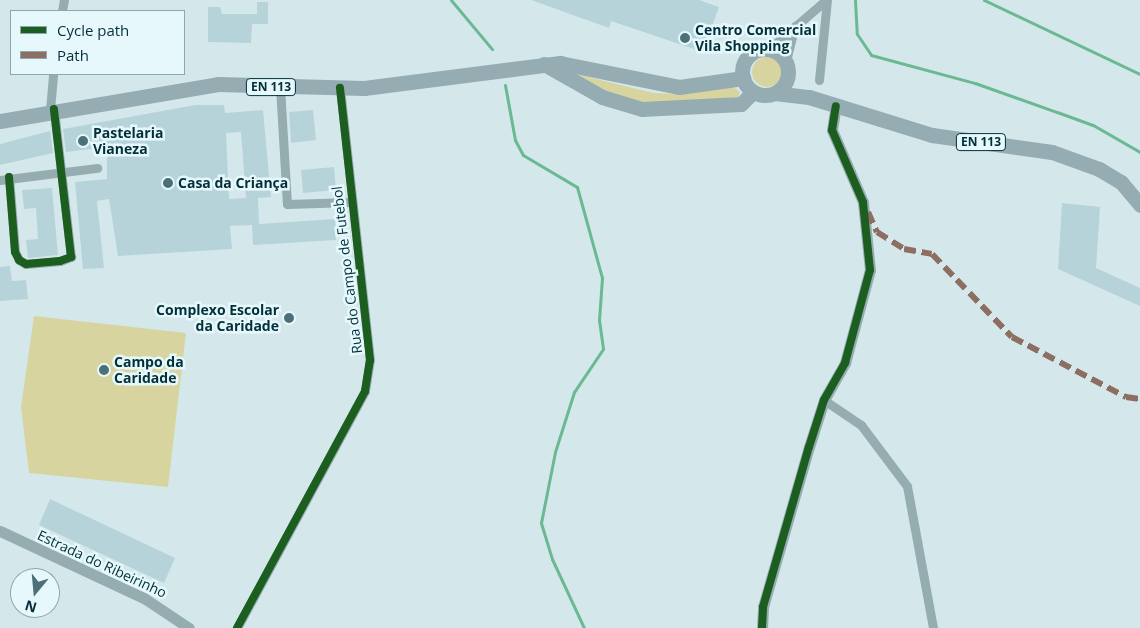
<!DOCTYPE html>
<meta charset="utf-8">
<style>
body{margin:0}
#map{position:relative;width:1140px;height:628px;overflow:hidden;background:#d4e8ec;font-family:"Open Sans",sans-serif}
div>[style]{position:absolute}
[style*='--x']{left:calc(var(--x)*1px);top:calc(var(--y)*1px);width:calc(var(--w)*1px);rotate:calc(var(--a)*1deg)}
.green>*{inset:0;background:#d8d4a0}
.round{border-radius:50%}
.stream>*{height:3px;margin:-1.5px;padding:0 1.5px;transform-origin:1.5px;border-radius:1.5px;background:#6ab992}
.building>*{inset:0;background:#b7d3da}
.minor>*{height:9px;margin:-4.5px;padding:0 4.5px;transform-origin:4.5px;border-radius:4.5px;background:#95acb0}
.tertiary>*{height:11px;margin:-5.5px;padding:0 5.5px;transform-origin:5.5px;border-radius:5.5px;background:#95acb0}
.primary>*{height:15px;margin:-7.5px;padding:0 7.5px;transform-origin:7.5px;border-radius:7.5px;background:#94acb2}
.primary>.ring{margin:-7.5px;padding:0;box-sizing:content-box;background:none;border:15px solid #94acb2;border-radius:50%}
.quiet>*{height:6px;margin-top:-3px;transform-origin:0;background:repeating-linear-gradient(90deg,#8d6e63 0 12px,transparent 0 18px)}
.cycleway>*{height:8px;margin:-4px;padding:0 4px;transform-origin:4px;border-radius:4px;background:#1b5e20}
.dots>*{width:14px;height:14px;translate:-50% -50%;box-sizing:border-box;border:2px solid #e6f8fc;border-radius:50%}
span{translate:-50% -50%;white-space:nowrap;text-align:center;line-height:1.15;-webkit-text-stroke:5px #e6f8fc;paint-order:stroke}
.shield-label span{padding:1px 4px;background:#e6f8fc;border:1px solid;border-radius:4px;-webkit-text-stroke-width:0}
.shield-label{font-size:12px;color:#023039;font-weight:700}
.poi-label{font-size:14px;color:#023039;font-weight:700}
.left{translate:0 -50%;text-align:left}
.right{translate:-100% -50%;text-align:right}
.street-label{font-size:14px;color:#023039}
.legend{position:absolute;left:10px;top:10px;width:175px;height:65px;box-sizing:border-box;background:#e6f8fc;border:1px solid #8ba8ae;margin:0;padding:6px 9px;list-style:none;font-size:15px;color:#023039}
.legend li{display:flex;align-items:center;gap:10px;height:25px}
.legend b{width:25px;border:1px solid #8ba8ae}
.north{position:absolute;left:10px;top:568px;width:50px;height:50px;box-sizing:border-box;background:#e6f8fc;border:1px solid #8ba8ae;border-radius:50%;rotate:197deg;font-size:14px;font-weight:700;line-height:20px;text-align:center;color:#023039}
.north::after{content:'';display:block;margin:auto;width:18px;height:22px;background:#4c7078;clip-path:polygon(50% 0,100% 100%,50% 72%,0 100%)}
</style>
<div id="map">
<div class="green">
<div class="round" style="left:752px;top:57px;width:30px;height:30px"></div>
<div style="clip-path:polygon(567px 72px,654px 93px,682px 94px,732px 86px,740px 92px,738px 97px,664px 106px,621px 98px)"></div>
<div style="clip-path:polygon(34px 316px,186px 333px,168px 487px,29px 473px,21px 407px)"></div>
</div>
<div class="stream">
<div style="--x:451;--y:0;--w:64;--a:50.1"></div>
<div style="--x:855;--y:0;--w:34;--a:87"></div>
<div style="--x:857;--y:34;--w:25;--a:56"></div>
<div style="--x:871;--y:55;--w:108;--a:15.1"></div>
<div style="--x:975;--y:83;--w:87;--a:19.5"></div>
<div style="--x:1057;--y:112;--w:38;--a:20"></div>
<div style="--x:1093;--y:125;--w:54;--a:29.9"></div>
<div style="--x:984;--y:0;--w:173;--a:25.4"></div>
<div style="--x:505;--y:85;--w:56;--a:79.7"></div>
<div style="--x:515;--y:140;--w:17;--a:62"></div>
<div style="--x:523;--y:155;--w:63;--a:30.7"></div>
<div style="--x:577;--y:187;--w:94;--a:74.6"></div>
<div style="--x:602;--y:278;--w:42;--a:94.1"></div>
<div style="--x:599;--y:320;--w:29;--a:82"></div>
<div style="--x:603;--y:349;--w:52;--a:124"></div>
<div style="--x:574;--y:392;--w:63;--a:107.6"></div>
<div style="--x:555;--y:452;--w:72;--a:101.2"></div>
<div style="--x:541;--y:523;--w:38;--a:73"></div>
<div style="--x:552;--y:559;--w:76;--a:65.1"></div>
</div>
<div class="building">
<div style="clip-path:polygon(531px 0,699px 0,719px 7px,703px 52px,611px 21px,609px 28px)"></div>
<div style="clip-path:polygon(257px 2px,268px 2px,268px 24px,252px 24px,251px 43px,208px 42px,208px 7px,220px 7px,222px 14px,257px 14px)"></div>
<div style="clip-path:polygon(evenodd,195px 105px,224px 105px,225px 113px,263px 110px,271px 197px,258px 198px,259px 224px,335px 219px,336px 240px,253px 245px,252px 225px,230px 226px,232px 249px,118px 256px,109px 199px,97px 201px,104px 268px,83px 269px,75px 182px,107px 179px,107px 147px,66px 152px,63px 129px,195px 105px,241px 132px,246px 198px,229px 199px,226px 133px,241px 132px)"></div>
<div style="clip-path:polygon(313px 110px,316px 140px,291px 143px,289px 112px)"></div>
<div style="clip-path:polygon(50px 131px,53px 153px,0 165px,0 144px)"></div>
<div style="clip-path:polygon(334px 167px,336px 190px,303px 193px,301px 170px)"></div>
<div style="clip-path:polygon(52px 188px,58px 255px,28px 258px,26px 240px,38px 239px,36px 208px,24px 209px,22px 190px)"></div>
<div style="clip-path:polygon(1062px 203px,1100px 207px,1096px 268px,1140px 288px,1140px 306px,1058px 269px)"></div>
<div style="clip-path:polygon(10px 266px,12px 281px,26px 280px,28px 299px,0 301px,0 267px)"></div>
<div style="clip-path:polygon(50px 499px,175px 558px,164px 583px,39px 525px)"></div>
</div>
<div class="minor">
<div style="--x:62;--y:11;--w:11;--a:-80"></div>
<div style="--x:769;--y:49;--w:75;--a:-40.7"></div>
<div style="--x:786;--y:61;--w:36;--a:-76"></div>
<div style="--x:819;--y:80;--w:80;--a:-84.3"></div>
<div style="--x:280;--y:87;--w:117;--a:86.6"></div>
<div style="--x:287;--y:204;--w:64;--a:-1.8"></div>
<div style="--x:50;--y:110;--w:36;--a:-85"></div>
<div style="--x:9;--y:177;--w:75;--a:85.4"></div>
<div style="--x:15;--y:252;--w:9;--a:63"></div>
<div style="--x:19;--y:260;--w:8;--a:30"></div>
<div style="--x:26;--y:264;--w:34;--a:-5"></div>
<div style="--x:60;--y:261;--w:12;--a:-20"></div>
<div style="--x:71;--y:257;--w:149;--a:-96.6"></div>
<div style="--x:0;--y:180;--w:98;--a:-7.1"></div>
<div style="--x:824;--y:400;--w:45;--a:34"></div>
<div style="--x:861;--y:425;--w:76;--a:53"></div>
<div style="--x:907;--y:486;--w:144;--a:79.6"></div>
<div style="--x:237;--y:628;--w:269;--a:-61.6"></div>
<div style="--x:365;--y:391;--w:31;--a:-81"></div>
<div style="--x:370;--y:360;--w:274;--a:-96.3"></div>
</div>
<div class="tertiary">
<div style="--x:0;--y:531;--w:159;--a:25"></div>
<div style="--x:144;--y:598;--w:54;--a:33.7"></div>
<div style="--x:762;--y:628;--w:21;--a:-87"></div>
<div style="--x:763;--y:607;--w:166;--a:-74"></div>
<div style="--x:809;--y:447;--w:49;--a:-72.3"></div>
<div style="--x:824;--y:400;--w:43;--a:-60.4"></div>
<div style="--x:845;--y:363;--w:96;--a:-75"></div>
<div style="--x:870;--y:270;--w:68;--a:-95.9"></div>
<div style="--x:863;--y:202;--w:78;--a:-113.3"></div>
<div style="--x:832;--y:130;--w:24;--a:-81"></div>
</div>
<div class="primary">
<div class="ring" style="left:742px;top:49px;width:31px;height:31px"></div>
<div style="--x:544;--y:64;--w:67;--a:29.6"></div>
<div style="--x:602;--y:97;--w:42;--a:16.7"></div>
<div style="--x:642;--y:109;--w:99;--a:-2.9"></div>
<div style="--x:741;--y:104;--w:17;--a:-45"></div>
<div style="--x:775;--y:93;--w:34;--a:7"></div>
<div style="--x:809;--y:97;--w:129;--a:17.2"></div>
<div style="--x:932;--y:135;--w:121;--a:8.1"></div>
<div style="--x:1052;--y:152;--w:50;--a:19.9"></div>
<div style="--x:1099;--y:169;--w:26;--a:31"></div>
<div style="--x:1121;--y:182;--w:30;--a:50"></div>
<div style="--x:0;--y:121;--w:221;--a:-9.6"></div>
<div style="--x:218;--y:84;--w:146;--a:1.6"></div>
<div style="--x:364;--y:88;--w:198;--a:-7.3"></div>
<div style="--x:560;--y:63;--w:121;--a:11.4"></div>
<div style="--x:679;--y:87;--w:65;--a:-8"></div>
</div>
<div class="quiet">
<div style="--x:868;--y:212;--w:22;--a:66"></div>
<div style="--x:877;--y:232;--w:32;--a:32"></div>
<div style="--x:904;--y:249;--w:28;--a:10"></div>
<div style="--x:932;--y:254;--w:115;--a:46.1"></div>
<div style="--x:1012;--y:337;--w:129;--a:27.8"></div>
<div style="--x:1126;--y:397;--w:14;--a:8"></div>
</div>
<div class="cycleway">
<div style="--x:9;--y:177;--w:75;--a:85.4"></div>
<div style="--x:15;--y:252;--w:9;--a:63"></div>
<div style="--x:19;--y:260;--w:8;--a:30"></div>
<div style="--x:26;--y:264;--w:34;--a:-5"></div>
<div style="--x:60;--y:261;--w:12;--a:-20"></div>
<div style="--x:71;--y:257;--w:149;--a:-96.6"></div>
<div style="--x:237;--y:628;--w:269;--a:-61.6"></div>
<div style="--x:365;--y:391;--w:31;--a:-81"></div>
<div style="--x:370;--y:360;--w:274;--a:-96.3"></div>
<div style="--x:762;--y:628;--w:21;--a:-87"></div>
<div style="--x:763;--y:607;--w:166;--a:-74"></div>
<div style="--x:809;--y:447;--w:49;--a:-72.3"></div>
<div style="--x:824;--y:400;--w:43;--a:-60.4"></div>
<div style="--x:845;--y:363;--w:96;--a:-75"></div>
<div style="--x:870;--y:270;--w:68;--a:-95.9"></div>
<div style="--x:863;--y:202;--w:78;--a:-113.3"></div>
<div style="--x:832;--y:130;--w:24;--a:-81"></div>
</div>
<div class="dots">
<div style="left:685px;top:38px;background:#4c7078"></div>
<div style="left:83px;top:141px;background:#4c7078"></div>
<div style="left:168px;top:183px;background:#4c7078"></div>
<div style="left:289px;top:318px;background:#4c7078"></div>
<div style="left:104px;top:370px;background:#4c7078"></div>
</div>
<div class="shield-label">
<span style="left:271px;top:87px">EN 113</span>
<span style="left:981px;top:142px">EN 113</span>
</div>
<div class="poi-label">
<span class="left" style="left:695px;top:38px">Centro Comercial<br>Vila Shopping</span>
<span class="left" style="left:93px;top:141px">Pastelaria<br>Vianeza</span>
<span class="left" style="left:178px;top:183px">Casa da Criança</span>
<span class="right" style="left:279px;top:318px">Complexo Escolar<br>da Caridade</span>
<span class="left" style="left:114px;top:370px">Campo da<br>Caridade</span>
</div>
<div class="street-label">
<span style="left:347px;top:270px;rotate:-97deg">Rua do Campo de Futebol</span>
<span style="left:102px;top:564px;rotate:25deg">Estrada do Ribeirinho</span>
</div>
<ul class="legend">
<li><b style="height:6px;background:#1b5e20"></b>Cycle path</li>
<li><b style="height:6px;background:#8d6e63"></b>Path</li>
</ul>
<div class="north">N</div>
</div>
